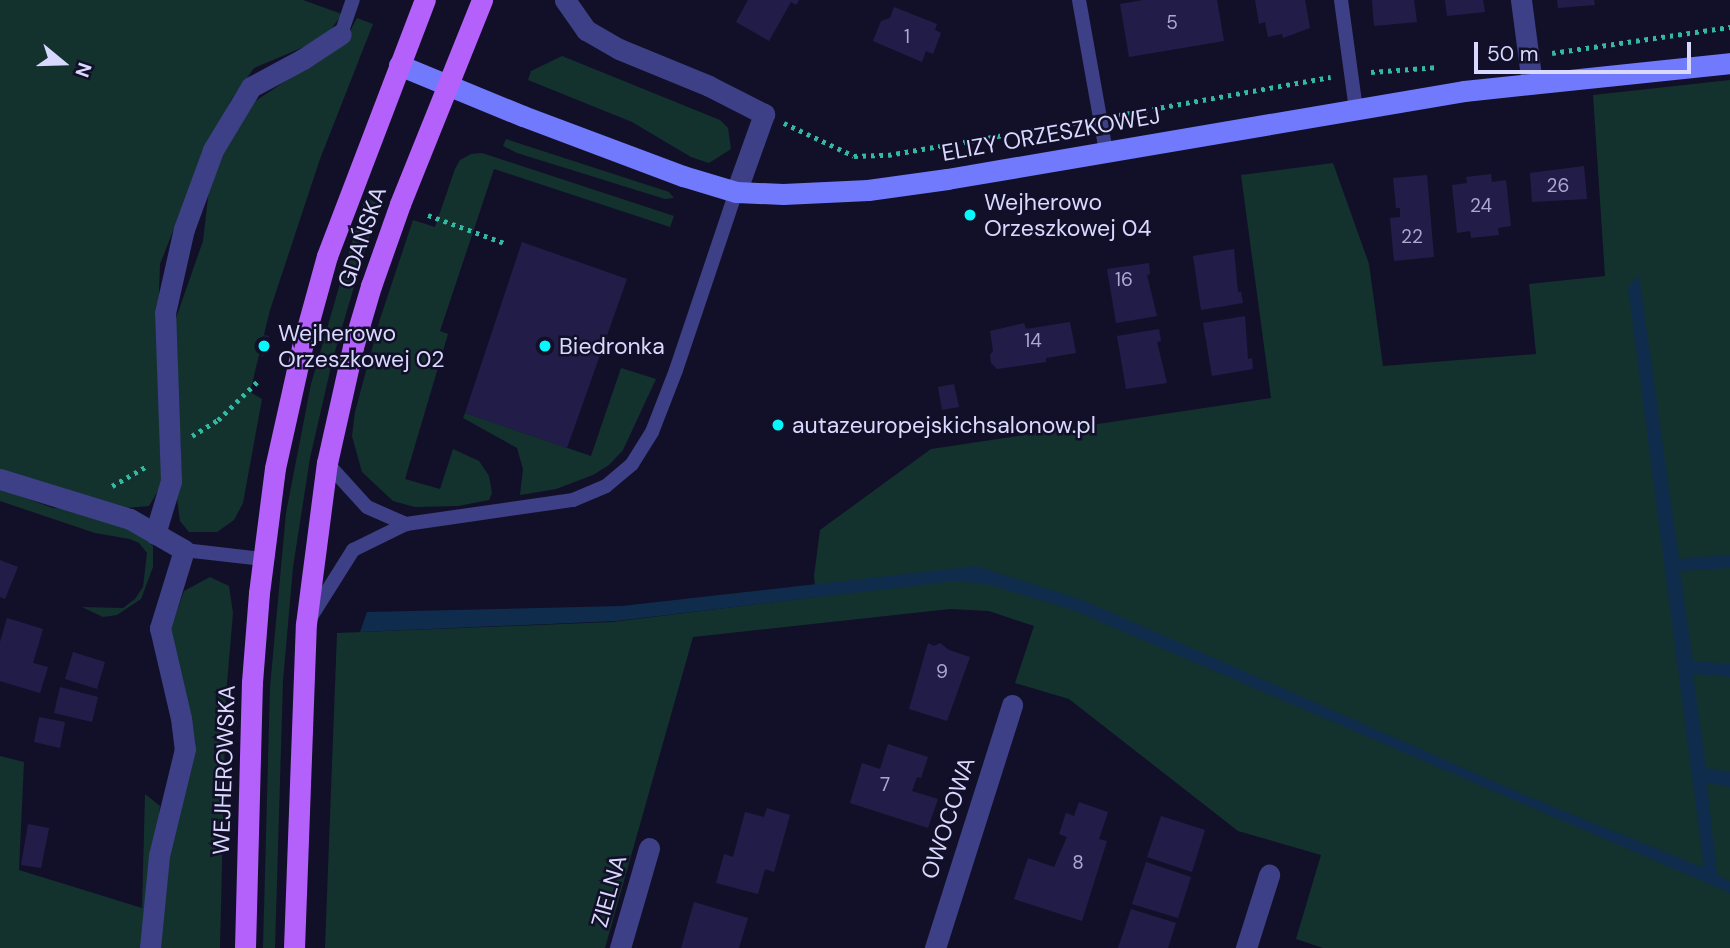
<!DOCTYPE html>
<meta charset="utf-8">
<style>
body{margin:0}
#map{position:relative;width:1730px;height:948px;overflow:hidden;background:#121028;font-family:"DM Sans",sans-serif}
div>[style]{position:absolute}
[style*='--x']{left:calc(var(--x)*1px);top:calc(var(--y)*1px);width:calc(var(--w)*1px);rotate:calc(var(--a)*1deg)}
.green>*{inset:0;background:#13322e}
.water>*{inset:0;background:#102c4c}
.building>*{inset:0;background:#221d48}
.path>*{height:4.5px;margin-top:-2.25px;transform-origin:0;background:repeating-linear-gradient(90deg,#33b8a4 0 3.5px,transparent 0 8.5px)}
.lane>*{height:14px;margin:-7px;padding:0 7px;transform-origin:7px;border-radius:7px;background:#3d4086}
.street>*{height:21px;margin:-10.5px;padding:0 10.5px;transform-origin:10.5px;border-radius:10.5px;background:#3d4086}
.secondary>*{height:21px;margin:-10.5px;padding:0 10.5px;transform-origin:10.5px;border-radius:10.5px;background:#717afc}
.primary>*{height:21px;margin:-10.5px;padding:0 10.5px;transform-origin:10.5px;border-radius:10.5px;background:#b461fc}
.dots>*{width:19px;height:19px;translate:-50% -50%;box-sizing:border-box;border:4px solid #121028;border-radius:50%}
span{translate:-50% -50%;white-space:nowrap;text-align:center;line-height:1.15;-webkit-text-stroke:5px #121028;paint-order:stroke}
.number-label{font-size:19px;color:#aba9d0}
.number-label span{-webkit-text-stroke-width:0}
.street-label{font-size:23px;color:#d9d8fe}
.poi-label{font-size:23px;color:#d9d8fe}
.left{translate:0 -50%;text-align:left}
.north{position:absolute;left:28px;top:28px;width:70px;height:70px;-webkit-text-stroke:5px #121028;paint-order:stroke;rotate:109deg;font-size:19px;font-weight:700;line-height:28px;text-align:center;color:#d9d8fe}
.north::after{content:'';display:block;margin:auto;width:24px;height:32px;background:#d9d8fe;clip-path:polygon(50% 0,100% 100%,50% 72%,0 100%)}
.scale{position:absolute;left:1474px;top:42px;width:217px;height:32px;box-sizing:border-box;border:4px solid #d9d8fe;border-top:0;padding-left:9px;font-size:21px;line-height:24px;white-space:nowrap;color:#d9d8fe;-webkit-text-stroke:5px #121028;paint-order:stroke}
</style>
<div id="map">
<div class="green">
<div style="clip-path:polygon(0 0,303px 0,342px 14px,325px 38px,254px 68px,231px 100px,198px 168px,160px 264px,157px 347px,162px 484px,149px 506px,125px 508px,0 474px)"></div>
<div style="clip-path:polygon(357px 18px,373px 24px,320px 159px,270px 310px,250px 392px,262px 399px,243px 503px,234px 520px,217px 532px,189px 532px,180px 521px,177px 498px,181px 449px,174px 368px,175px 321px,203px 241px,209px 189px,220px 153px,245px 108px,344px 42px)"></div>
<div style="clip-path:polygon(562px 56px,720px 120px,728px 128px,731px 149px,709px 163px,691px 157px,632px 122px,528px 80px,531px 71px)"></div>
<div style="clip-path:polygon(1730px 80px,1730px 948px,1323px 948px,1296px 939px,1321px 855px,1238px 831px,1069px 699px,1015px 683px,1034px 626px,989px 611px,950px 609px,693px 637px,605px 948px,325px 948px,337px 633px,612px 622px,816px 597px,814px 576px,820px 530px,931px 449px,1271px 398px,1241px 175px,1333px 163px,1369px 264px,1383px 366px,1536px 354px,1529px 284px,1605px 276px,1593px 95px)"></div>
<div style="clip-path:polygon(506px 139px,669px 192px,674px 198px,665px 199px,517px 153px,503px 146px)"></div>
<div style="clip-path:polygon(482px 153px,674px 216px,670px 227px,494px 169px,440px 331px,448px 334px,405px 479px,440px 489px,453px 449px,479px 461px,489px 476px,492px 493px,489px 500px,458px 506px,415px 507px,393px 501px,362px 472px,352px 436px,355px 412px,380px 319px,413px 220px,435px 227px,455px 169px,460px 160px,471px 154px)"></div>
<div style="clip-path:polygon(365px 197px,381px 205px,366px 246px,333px 358px,310px 458px,293px 567px,283px 681px,275px 948px,263px 948px,270px 687px,286px 513px,311px 384px)"></div>
<div style="clip-path:polygon(621px 368px,656px 379px,623px 450px,609px 465px,593px 475px,556px 489px,520px 495px,523px 469px,517px 448px,463px 418px,465px 413px,591px 456px)"></div>
<div style="clip-path:polygon(0 489px,53px 508px,79px 509px,127px 525px,153px 546px,153px 567px,141px 599px,117px 615px,103px 617px,82px 607px,123px 608px,135px 599px,143px 587px,147px 553px,139px 543px,130px 539px,95px 533px,0 501px)"></div>
<div style="clip-path:polygon(210px 577px,229px 586px,233px 613px,226px 695px,220px 948px,156px 948px,166px 851px,178px 795px,169px 633px,184px 591px)"></div>
<div style="clip-path:polygon(0 756px,24px 762px,19px 870px,142px 908px,145px 794px,160px 806px,144px 948px,0 948px)"></div>
</div>
<div class="water">
<div style="clip-path:polygon(1639px 275px,1679px 559px,1730px 555px,1730px 568px,1680px 571px,1693px 661px,1730px 664px,1730px 677px,1693px 674px,1706px 768px,1730px 772px,1730px 787px,1707px 783px,1717px 875px,1730px 881px,1730px 893px,1073px 610px,990px 585px,955px 581px,616px 621px,360px 632px,367px 612px,622px 606px,976px 566px,1085px 601px,1525px 795px,1704px 868px,1628px 287px)"></div>
</div>
<div class="building">
<div style="clip-path:polygon(748px 0,799px 0,796px 5px,791px 2px,769px 41px,736px 22px)"></div>
<div style="clip-path:polygon(1143px 0,1217px 0,1224px 41px,1129px 57px,1120px 4px)"></div>
<div style="clip-path:polygon(1255px 0,1305px 0,1310px 28px,1283px 38px,1282px 34px,1268px 37px,1265px 22px,1259px 24px)"></div>
<div style="clip-path:polygon(1372px 0,1414px 0,1417px 22px,1374px 26px)"></div>
<div style="clip-path:polygon(1445px 0,1483px 0,1485px 12px,1447px 16px)"></div>
<div style="clip-path:polygon(1557px 0,1594px 0,1595px 5px,1558px 8px)"></div>
<div style="clip-path:polygon(894px 7px,937px 24px,935px 30px,941px 33px,933px 54px,926px 51px,922px 62px,873px 41px,881px 21px,890px 18px)"></div>
<div style="clip-path:polygon(1584px 166px,1587px 199px,1532px 202px,1530px 173px)"></div>
<div style="clip-path:polygon(1491px 174px,1492px 182px,1506px 180px,1511px 226px,1498px 228px,1499px 235px,1471px 238px,1470px 231px,1457px 233px,1452px 185px,1467px 183px,1466px 177px)"></div>
<div style="clip-path:polygon(1427px 175px,1434px 257px,1394px 261px,1390px 218px,1400px 217px,1400px 208px,1396px 208px,1393px 178px)"></div>
<div style="clip-path:polygon(522px 242px,627px 279px,567px 448px,465px 413px)"></div>
<div style="clip-path:polygon(1234px 249px,1238px 292px,1241px 292px,1243px 303px,1201px 310px,1193px 256px)"></div>
<div style="clip-path:polygon(1149px 263px,1150px 274px,1147px 275px,1157px 316px,1116px 323px,1107px 269px)"></div>
<div style="clip-path:polygon(1245px 316px,1248px 359px,1252px 358px,1253px 369px,1212px 376px,1203px 323px)"></div>
<div style="clip-path:polygon(1070px 322px,1076px 353px,1046px 358px,1046px 362px,997px 369px,991px 363px,990px 355px,993px 351px,990px 331px,1024px 323px,1026px 329px)"></div>
<div style="clip-path:polygon(1159px 329px,1161px 341px,1157px 342px,1167px 383px,1126px 389px,1117px 336px)"></div>
<div style="clip-path:polygon(264px 335px,269px 336px,264px 356px,259px 355px)"></div>
<div style="clip-path:polygon(954px 384px,959px 407px,942px 410px,938px 387px)"></div>
<div style="clip-path:polygon(0 560px,18px 567px,5px 599px,0 597px)"></div>
<div style="clip-path:polygon(7px 618px,43px 629px,33px 663px,48px 667px,40px 693px,0 681px,0 642px)"></div>
<div style="clip-path:polygon(928px 643px,934px 646px,940px 643px,949px 650px,970px 657px,947px 721px,909px 709px)"></div>
<div style="clip-path:polygon(73px 652px,105px 662px,97px 689px,65px 679px)"></div>
<div style="clip-path:polygon(60px 687px,98px 697px,92px 722px,54px 713px)"></div>
<div style="clip-path:polygon(39px 717px,65px 722px,60px 748px,34px 742px)"></div>
<div style="clip-path:polygon(888px 744px,928px 757px,921px 778px,917px 777px,912px 791px,938px 799px,928px 828px,850px 803px,862px 763px,880px 769px)"></div>
<div style="clip-path:polygon(1079px 802px,1108px 812px,1099px 839px,1107px 841px,1082px 921px,1014px 899px,1028px 858px,1054px 867px,1067px 837px,1059px 834px,1066px 813px,1074px 816px)"></div>
<div style="clip-path:polygon(767px 808px,790px 815px,774px 872px,765px 869px,758px 894px,716px 883px,724px 854px,733px 857px,745px 812px,764px 817px)"></div>
<div style="clip-path:polygon(1161px 816px,1205px 830px,1192px 872px,1147px 857px)"></div>
<div style="clip-path:polygon(28px 824px,49px 828px,41px 868px,21px 865px)"></div>
<div style="clip-path:polygon(1146px 862px,1191px 877px,1178px 918px,1132px 904px)"></div>
<div style="clip-path:polygon(694px 902px,748px 918px,739px 948px,681px 948px)"></div>
<div style="clip-path:polygon(1131px 909px,1176px 923px,1168px 948px,1118px 948px)"></div>
</div>
<div class="path">
<div style="--x:1552;--y:53;--w:180;--a:-8.3"></div>
<div style="--x:1371;--y:72;--w:68;--a:-4.2"></div>
<div style="--x:1119;--y:115;--w:215;--a:-10.2"></div>
<div style="--x:784;--y:123;--w:77;--a:25.2"></div>
<div style="--x:854;--y:156;--w:34;--a:-2"></div>
<div style="--x:888;--y:155;--w:195;--a:-9.8"></div>
<div style="--x:428;--y:215;--w:81;--a:20.2"></div>
<div style="--x:192;--y:436;--w:31;--a:-32"></div>
<div style="--x:218;--y:420;--w:56;--a:-44.3"></div>
<div style="--x:112;--y:486;--w:40;--a:-29.7"></div>
</div>
<div class="lane">
<div style="--x:1079;--y:0;--w:153;--a:79.9"></div>
<div style="--x:1341;--y:0;--w:110;--a:82.2"></div>
<div style="--x:341;--y:34;--w:36;--a:-71"></div>
<div style="--x:327;--y:463;--w:59;--a:47.7"></div>
<div style="--x:367;--y:507;--w:43;--a:23.6"></div>
<div style="--x:184;--y:550;--w:80;--a:6.5"></div>
<div style="--x:309;--y:620;--w:83;--a:-57.8"></div>
<div style="--x:353;--y:550;--w:59;--a:-26.1"></div>
<div style="--x:406;--y:524;--w:169;--a:-8.2"></div>
<div style="--x:573;--y:500;--w:36;--a:-23"></div>
<div style="--x:606;--y:486;--w:34;--a:-40"></div>
<div style="--x:632;--y:464;--w:38;--a:-58"></div>
<div style="--x:652;--y:432;--w:66;--a:-68.8"></div>
<div style="--x:676;--y:370;--w:188;--a:-71.4"></div>
</div>
<div class="street">
<div style="--x:565;--y:0;--w:37;--a:55"></div>
<div style="--x:586;--y:30;--w:38;--a:30"></div>
<div style="--x:619;--y:49;--w:97;--a:22.3"></div>
<div style="--x:709;--y:86;--w:62;--a:27"></div>
<div style="--x:764;--y:114;--w:83;--a:109.7"></div>
<div style="--x:1521;--y:0;--w:84;--a:82.5"></div>
<div style="--x:0;--y:479;--w:136;--a:17.1"></div>
<div style="--x:130;--y:519;--w:62;--a:29.9"></div>
<div style="--x:184;--y:550;--w:82;--a:107.1"></div>
<div style="--x:160;--y:628;--w:92;--a:76.9"></div>
<div style="--x:181;--y:718;--w:31;--a:83"></div>
<div style="--x:185;--y:749;--w:110;--a:103.7"></div>
<div style="--x:159;--y:856;--w:92;--a:95.6"></div>
<div style="--x:155;--y:534;--w:55;--a:-73.2"></div>
<div style="--x:171;--y:481;--w:168;--a:-92"></div>
<div style="--x:165;--y:313;--w:86;--a:-77.3"></div>
<div style="--x:184;--y:229;--w:84;--a:-69.8"></div>
<div style="--x:213;--y:150;--w:74;--a:-58.9"></div>
<div style="--x:251;--y:87;--w:59;--a:-28.3"></div>
<div style="--x:303;--y:59;--w:45;--a:-33.3"></div>
<div style="--x:620;--y:948;--w:104;--a:-73.8"></div>
<div style="--x:935;--y:948;--w:255;--a:-72.4"></div>
<div style="--x:1246;--y:948;--w:77;--a:-72.5"></div>
</div>
<div class="secondary">
<div style="--x:399;--y:65;--w:134;--a:22.4"></div>
<div style="--x:523;--y:116;--w:171;--a:20.6"></div>
<div style="--x:683;--y:176;--w:55;--a:16.8"></div>
<div style="--x:736;--y:192;--w:47;--a:2.4"></div>
<div style="--x:783;--y:194;--w:85;--a:-2.7"></div>
<div style="--x:868;--y:190;--w:80;--a:-7.9"></div>
<div style="--x:947;--y:179;--w:524;--a:-9.66"></div>
<div style="--x:1464;--y:91;--w:267;--a:-6"></div>
</div>
<div class="primary">
<div style="--x:245;--y:948;--w:266;--a:-88.5"></div>
<div style="--x:252;--y:682;--w:89;--a:-85.5"></div>
<div style="--x:259;--y:593;--w:126;--a:-82.7"></div>
<div style="--x:275;--y:468;--w:128;--a:-77.4"></div>
<div style="--x:303;--y:343;--w:90;--a:-74.6"></div>
<div style="--x:327;--y:256;--w:274;--a:-69.1"></div>
<div style="--x:294;--y:948;--w:324;--a:-87.9"></div>
<div style="--x:306;--y:624;--w:162;--a:-82.6"></div>
<div style="--x:327;--y:463;--w:119;--a:-77.4"></div>
<div style="--x:353;--y:347;--w:64;--a:-73.6"></div>
<div style="--x:371;--y:286;--w:87;--a:-70.5"></div>
<div style="--x:400;--y:204;--w:220;--a:-68.1"></div>
</div>
<div class="dots">
<div style="left:970px;top:215px;background:#08f7fa"></div>
<div style="left:264px;top:346px;background:#08f7fa"></div>
<div style="left:545px;top:346px;background:#08f7fa"></div>
<div style="left:778px;top:425px;background:#08f7fa"></div>
</div>
<div class="number-label">
<span style="left:1172px;top:23px">5</span>
<span style="left:907px;top:37px">1</span>
<span style="left:1558px;top:186px">26</span>
<span style="left:1481px;top:206px">24</span>
<span style="left:1412px;top:237px">22</span>
<span style="left:1124px;top:280px">16</span>
<span style="left:1033px;top:341px">14</span>
<span style="left:942px;top:672px">9</span>
<span style="left:885px;top:785px">7</span>
<span style="left:1078px;top:863px">8</span>
</div>
<div class="street-label">
<span style="left:1051px;top:134px;rotate:-10deg">ELIZY ORZESZKOWEJ</span>
<span style="left:362px;top:237px;rotate:-71deg">GDAŃSKA</span>
<span style="left:224px;top:770px;rotate:-88deg">WEJHEROWSKA</span>
<span style="left:948px;top:818px;rotate:-72deg">OWOCOWA</span>
<span style="left:609px;top:891px;rotate:-74deg">ZIELNA</span>
</div>
<div class="poi-label">
<span class="left" style="left:984px;top:215px">Wejherowo<br>Orzeszkowej 04</span>
<span class="left" style="left:278px;top:346px">Wejherowo<br>Orzeszkowej 02</span>
<span class="left" style="left:559px;top:346px">Biedronka</span>
<span class="left" style="left:792px;top:425px">autazeuropejskichsalonow.pl</span>
</div>
<div class="north">N</div>
<div class="scale">50 m</div>
</div>
